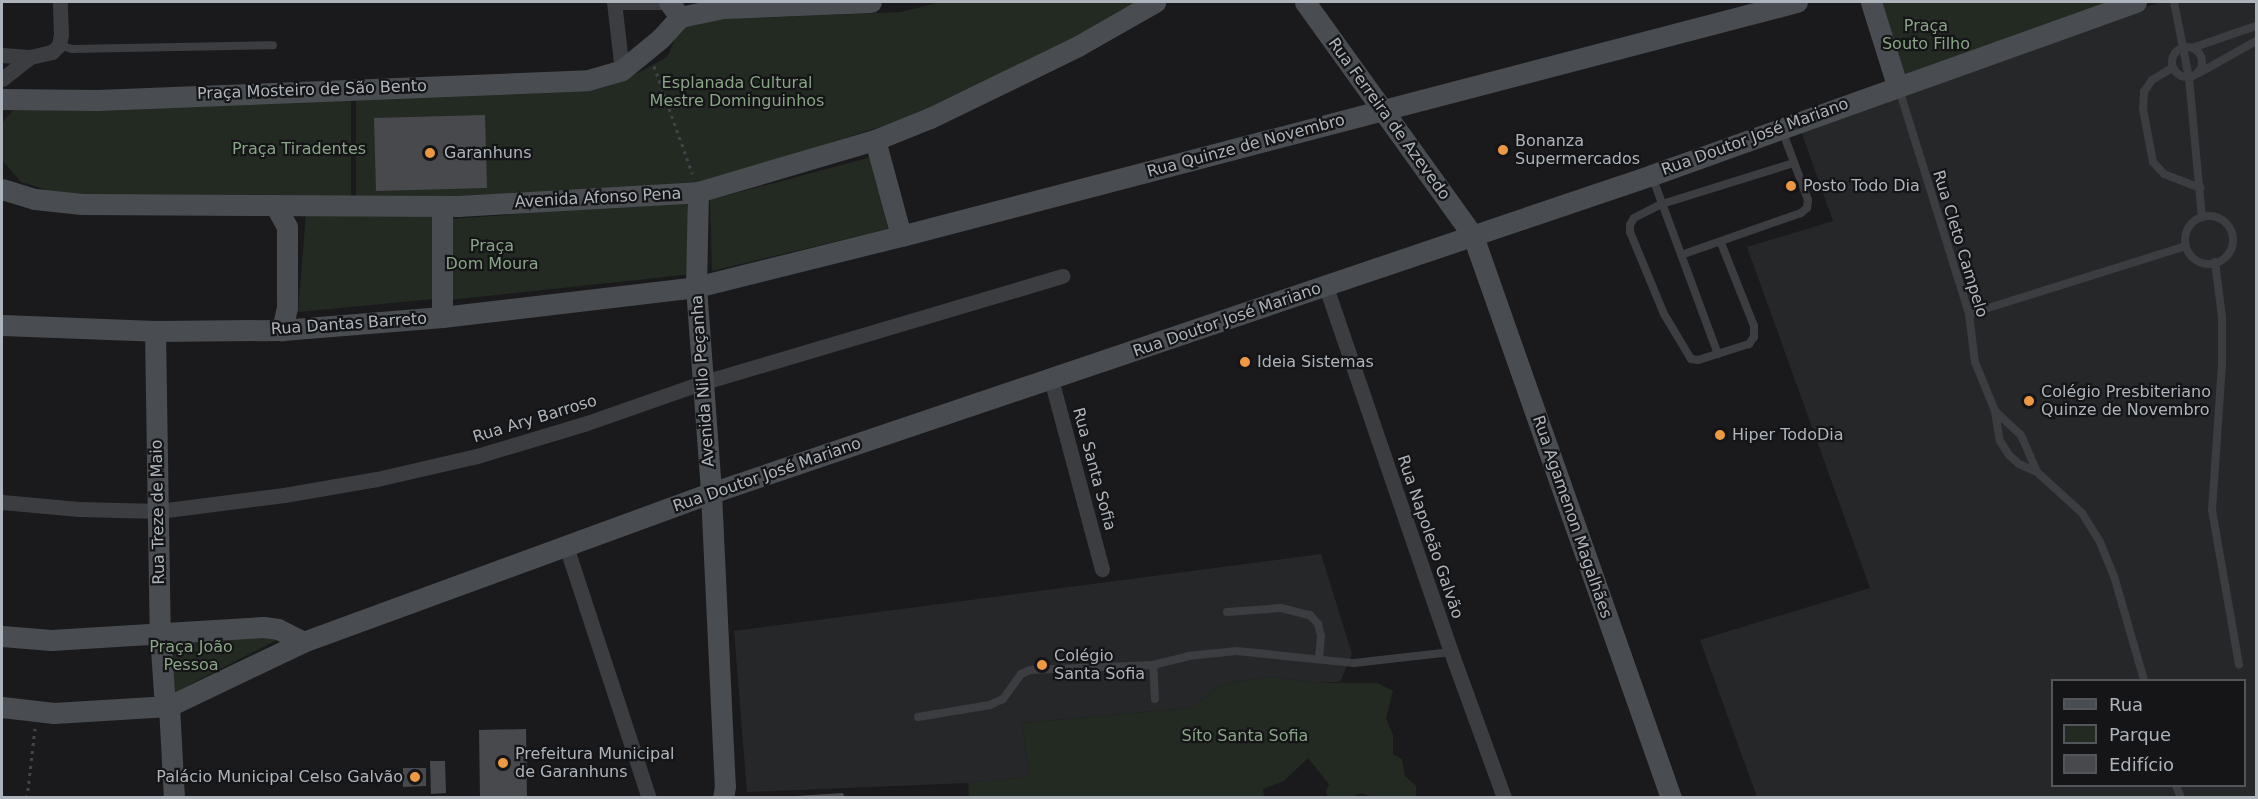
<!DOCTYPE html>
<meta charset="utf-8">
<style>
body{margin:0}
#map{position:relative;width:2258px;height:799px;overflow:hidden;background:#1a1a1c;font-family:"DejaVu Sans",sans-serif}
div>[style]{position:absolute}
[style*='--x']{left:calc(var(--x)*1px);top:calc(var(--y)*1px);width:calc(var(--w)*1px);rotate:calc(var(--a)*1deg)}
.built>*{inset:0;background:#262729}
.green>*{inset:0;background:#222a22}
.building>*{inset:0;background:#47494c}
.path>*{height:3px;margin-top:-1.5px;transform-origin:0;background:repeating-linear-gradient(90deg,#414448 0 3px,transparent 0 7.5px)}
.lane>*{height:8px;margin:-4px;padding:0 4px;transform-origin:4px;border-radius:4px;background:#3b3d41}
.lane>.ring{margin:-4px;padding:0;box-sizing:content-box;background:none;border:8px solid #3b3d41;border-radius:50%}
.street>*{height:15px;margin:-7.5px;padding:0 7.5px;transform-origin:7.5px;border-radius:7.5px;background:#3b3d41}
.secondary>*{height:21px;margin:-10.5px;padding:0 10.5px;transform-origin:10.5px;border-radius:10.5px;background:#494d51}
.dots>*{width:16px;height:16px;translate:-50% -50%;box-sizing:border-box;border:3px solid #151517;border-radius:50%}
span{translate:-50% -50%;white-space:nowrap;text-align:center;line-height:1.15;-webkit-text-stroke:4.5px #151517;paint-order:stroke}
.park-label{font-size:16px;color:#88a585}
.street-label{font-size:16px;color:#adb4bb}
.poi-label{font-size:16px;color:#adb4bb}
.left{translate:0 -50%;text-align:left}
.right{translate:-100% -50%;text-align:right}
.frame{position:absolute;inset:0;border:3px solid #adb4bb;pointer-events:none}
.legend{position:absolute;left:2051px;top:679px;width:195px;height:108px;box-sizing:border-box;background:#151517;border:2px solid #525559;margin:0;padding:8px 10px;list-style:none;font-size:18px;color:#adb4bb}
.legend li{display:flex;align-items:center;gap:12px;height:30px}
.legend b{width:30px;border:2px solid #525559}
</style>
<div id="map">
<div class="built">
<div style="clip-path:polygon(evenodd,2160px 2px,2256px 2px,2256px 797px,1757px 797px,1700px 640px,1870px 588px,1747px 247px,1833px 221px,1800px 128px,2160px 2px,2052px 680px,2244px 680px,2244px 786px,2052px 786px,2052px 680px)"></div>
<div style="clip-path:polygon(1321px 554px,1352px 654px,1340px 682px,1316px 683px,1271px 677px,1234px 682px,1216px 687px,1204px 699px,1189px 708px,1022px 723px,1029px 777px,968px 783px,747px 792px,734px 631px)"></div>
</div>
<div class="green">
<div style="clip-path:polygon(941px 2px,1137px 2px,1092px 30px,937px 109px,699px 184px,453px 201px,356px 199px,356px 97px,590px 85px,638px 73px,667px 57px,682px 24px,727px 11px,755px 18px,901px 12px)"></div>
<div style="clip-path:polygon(1877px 2px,2122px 2px,1905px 78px)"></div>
<div style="clip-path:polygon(351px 95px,351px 201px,60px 194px,21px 182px,2px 160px,2px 123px,16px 107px)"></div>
<div style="clip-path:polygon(875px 156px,888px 229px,712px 271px,710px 200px)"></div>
<div style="clip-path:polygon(687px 202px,693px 274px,450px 300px,449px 219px)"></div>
<div style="clip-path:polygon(306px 213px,435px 214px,434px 299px,298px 312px)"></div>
<div style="clip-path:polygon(260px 628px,277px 640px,169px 695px,165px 634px)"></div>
<div style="clip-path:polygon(1271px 677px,1316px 683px,1377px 683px,1393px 691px,1386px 718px,1393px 735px,1393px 754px,1402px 759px,1405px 776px,1416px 786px,1416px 797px,1372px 797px,1362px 793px,1351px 797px,1328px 797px,1326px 792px,1329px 784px,1308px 758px,1284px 781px,1263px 789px,1264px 797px,969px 797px,968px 783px,1029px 777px,1022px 723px,1189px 708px,1204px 699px,1216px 687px,1234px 682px)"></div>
</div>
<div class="building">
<div style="clip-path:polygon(485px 115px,487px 188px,376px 191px,374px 118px)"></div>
<div style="clip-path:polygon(526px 729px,527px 796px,480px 797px,479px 730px)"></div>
<div style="clip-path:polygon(430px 761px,445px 761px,446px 793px,431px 794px)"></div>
<div style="clip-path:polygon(403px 768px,426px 768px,426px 786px,403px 787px)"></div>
<div style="clip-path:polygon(843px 793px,845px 798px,796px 798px,796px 796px)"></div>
</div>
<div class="path">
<div style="--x:654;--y:66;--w:114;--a:70.4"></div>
<div style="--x:27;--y:798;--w:70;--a:-83.5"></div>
</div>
<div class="lane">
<div style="--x:2174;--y:2;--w:77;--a:78.8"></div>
<div style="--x:2189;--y:78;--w:140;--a:84.7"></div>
<div style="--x:59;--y:45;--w:14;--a:17"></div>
<div style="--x:72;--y:49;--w:201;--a:-1.1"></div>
<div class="ring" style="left:2172px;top:47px;width:22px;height:22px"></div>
<div style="--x:2192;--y:48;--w:68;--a:-19"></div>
<div style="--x:2172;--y:68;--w:23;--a:149"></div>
<div style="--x:2152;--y:80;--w:14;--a:124"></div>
<div style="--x:2144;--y:92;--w:17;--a:93"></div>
<div style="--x:2143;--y:109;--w:54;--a:79.3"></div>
<div style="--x:2153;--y:162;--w:16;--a:47"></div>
<div style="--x:2164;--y:174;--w:39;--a:21"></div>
<div style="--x:2199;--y:73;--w:65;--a:-29.3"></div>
<div style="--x:1899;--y:89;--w:236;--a:72.7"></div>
<div style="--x:1969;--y:314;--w:48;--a:82.9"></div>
<div style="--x:1975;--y:362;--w:53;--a:67.8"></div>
<div style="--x:1995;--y:411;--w:30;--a:81"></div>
<div style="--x:2000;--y:441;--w:17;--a:57"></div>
<div style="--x:2009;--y:455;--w:13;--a:42"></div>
<div style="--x:2019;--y:464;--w:20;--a:24"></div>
<div style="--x:2037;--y:472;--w:61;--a:42.3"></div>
<div style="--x:2082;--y:513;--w:34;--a:58"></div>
<div style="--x:2100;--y:542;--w:37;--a:68"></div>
<div style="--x:2114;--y:576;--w:108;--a:73.9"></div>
<div style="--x:1652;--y:176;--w:190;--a:69.7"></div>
<div class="ring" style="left:2185px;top:216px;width:40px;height:40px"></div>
<div style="--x:1721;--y:243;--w:89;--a:68.3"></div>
<div style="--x:1754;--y:326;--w:11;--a:90"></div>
<div style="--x:1754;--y:337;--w:9;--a:126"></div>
<div style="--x:1749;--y:344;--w:53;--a:162.6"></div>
<div style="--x:1698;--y:360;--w:7;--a:-172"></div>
<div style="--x:1691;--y:359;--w:52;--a:-121"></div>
<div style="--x:1664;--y:314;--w:89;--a:-112.5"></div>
<div style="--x:1630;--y:232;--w:7;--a:-90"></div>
<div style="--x:1630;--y:225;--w:8;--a:-60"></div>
<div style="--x:1634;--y:218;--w:31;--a:-27"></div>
<div style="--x:1662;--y:204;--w:138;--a:-17.3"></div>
<div style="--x:1681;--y:255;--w:127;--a:-19.3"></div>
<div style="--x:1801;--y:213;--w:8;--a:-40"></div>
<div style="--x:1807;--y:208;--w:8;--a:-83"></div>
<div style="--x:1808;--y:200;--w:75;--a:-110.4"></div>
<div style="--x:2215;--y:262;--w:55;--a:82.7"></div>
<div style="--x:2222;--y:317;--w:47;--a:90"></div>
<div style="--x:2222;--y:364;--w:146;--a:93.9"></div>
<div style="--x:2212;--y:510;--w:157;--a:80.1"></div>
<div style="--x:1969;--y:314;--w:227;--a:-17.4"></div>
<div style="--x:1995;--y:411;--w:35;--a:43"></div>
<div style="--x:2021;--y:435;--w:40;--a:66.6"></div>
<div style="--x:1227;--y:612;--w:54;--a:-4.2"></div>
<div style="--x:1281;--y:608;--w:30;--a:14"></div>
<div style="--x:1310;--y:615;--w:12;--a:48"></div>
<div style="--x:1318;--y:624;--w:12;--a:76"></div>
<div style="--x:1321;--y:636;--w:23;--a:95"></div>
<div style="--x:1155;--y:699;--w:34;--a:-93"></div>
<div style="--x:1153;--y:665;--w:36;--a:-14"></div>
<div style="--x:1188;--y:656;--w:49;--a:-5.8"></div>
<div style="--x:1237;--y:651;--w:118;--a:5.9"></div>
<div style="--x:1354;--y:663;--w:98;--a:-6.5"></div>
<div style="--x:918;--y:717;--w:73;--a:-9.5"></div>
<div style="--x:990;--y:705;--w:14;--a:-25"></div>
<div style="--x:1003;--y:699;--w:31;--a:-54"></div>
<div style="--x:1021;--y:674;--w:10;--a:-24"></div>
<div style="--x:1030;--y:670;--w:123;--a:-2.3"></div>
<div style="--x:2176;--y:786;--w:13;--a:67"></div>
</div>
<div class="street">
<div style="--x:614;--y:2;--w:68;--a:83.3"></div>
<div style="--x:619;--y:2;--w:41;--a:0"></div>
<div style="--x:2;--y:55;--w:28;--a:4"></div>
<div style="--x:30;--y:57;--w:23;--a:-13"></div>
<div style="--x:52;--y:52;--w:10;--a:-45"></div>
<div style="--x:59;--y:45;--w:10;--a:-79"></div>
<div style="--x:61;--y:35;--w:33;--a:-92"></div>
<div style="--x:2;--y:79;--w:36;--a:-38"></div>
<div style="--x:1326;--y:287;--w:386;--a:71.1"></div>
<div style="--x:1451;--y:652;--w:155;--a:70"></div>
<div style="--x:1051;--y:379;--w:197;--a:75"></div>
<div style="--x:2;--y:502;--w:77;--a:5.2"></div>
<div style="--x:79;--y:509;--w:80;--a:1.4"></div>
<div style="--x:159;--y:511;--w:126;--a:-7.3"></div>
<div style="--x:284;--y:495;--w:94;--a:-9.8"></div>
<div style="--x:377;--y:479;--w:103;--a:-13"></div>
<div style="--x:477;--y:456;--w:115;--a:-16.7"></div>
<div style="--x:587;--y:423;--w:121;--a:-19.3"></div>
<div style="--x:701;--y:383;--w:377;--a:-16.5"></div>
<div style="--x:566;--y:546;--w:265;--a:71.8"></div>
</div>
<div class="secondary">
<div style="--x:669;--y:2;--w:19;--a:54"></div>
<div style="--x:1305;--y:2;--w:288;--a:54.3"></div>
<div style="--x:1473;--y:236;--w:596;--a:70.59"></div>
<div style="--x:1871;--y:2;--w:87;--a:72.6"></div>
<div style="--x:2;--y:99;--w:95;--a:0.6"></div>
<div style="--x:97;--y:100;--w:491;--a:-2.3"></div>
<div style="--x:588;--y:80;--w:35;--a:-16"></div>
<div style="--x:622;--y:70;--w:50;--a:-39.4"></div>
<div style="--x:661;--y:38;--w:28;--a:-48"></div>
<div style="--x:680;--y:17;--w:44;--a:-11.8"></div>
<div style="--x:723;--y:8;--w:148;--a:-2.3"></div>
<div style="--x:875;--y:140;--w:99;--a:74.8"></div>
<div style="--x:2;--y:189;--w:34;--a:17"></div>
<div style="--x:35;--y:199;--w:47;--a:6.1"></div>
<div style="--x:82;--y:204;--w:376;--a:0.3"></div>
<div style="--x:458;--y:206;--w:240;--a:-3.3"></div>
<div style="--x:698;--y:192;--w:184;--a:-16.4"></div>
<div style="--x:875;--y:140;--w:59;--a:-21.8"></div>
<div style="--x:930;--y:118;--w:165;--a:-25.9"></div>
<div style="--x:1078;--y:46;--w:89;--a:-29.7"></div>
<div style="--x:698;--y:192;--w:95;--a:91.2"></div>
<div style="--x:696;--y:287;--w:207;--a:85.8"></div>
<div style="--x:711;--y:493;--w:293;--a:87.3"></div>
<div style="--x:725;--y:786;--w:12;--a:99"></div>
<div style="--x:275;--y:205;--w:25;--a:61"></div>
<div style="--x:287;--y:227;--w:80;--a:90"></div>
<div style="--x:287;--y:307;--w:24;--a:102"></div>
<div style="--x:442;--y:317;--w:111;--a:-90"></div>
<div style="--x:2;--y:325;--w:153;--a:2.2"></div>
<div style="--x:155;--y:331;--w:127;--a:-0.5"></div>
<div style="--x:282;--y:330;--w:161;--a:-4.6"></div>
<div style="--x:442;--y:317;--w:256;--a:-6.7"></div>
<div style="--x:696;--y:287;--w:211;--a:-14"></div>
<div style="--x:901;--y:236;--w:926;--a:-14.64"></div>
<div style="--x:155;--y:331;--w:303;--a:89.1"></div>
<div style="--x:160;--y:634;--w:59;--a:86.1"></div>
<div style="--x:164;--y:693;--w:14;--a:69"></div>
<div style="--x:169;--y:706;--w:92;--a:86.9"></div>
<div style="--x:2;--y:636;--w:49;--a:4.7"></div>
<div style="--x:51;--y:640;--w:213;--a:-3.5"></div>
<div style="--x:264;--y:627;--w:14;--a:8"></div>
<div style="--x:278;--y:629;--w:28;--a:27"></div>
<div style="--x:2;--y:707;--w:52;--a:6.6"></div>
<div style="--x:54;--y:713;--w:115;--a:-3.5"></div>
<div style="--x:169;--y:706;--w:148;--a:-25.5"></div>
<div style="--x:303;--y:642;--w:434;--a:-20.1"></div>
<div style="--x:711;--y:493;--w:993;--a:-18.67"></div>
<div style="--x:1652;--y:175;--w:514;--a:-19.67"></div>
</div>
<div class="dots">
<div style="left:1503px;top:150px;background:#ed9842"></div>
<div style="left:430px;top:153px;background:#ed9842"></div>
<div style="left:1791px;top:186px;background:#ed9842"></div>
<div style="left:1245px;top:362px;background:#ed9842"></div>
<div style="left:2029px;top:401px;background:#ed9842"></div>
<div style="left:1720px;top:435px;background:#ed9842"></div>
<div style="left:1042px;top:665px;background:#ed9842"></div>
<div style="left:503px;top:763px;background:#ed9842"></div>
<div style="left:415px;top:777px;background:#ed9842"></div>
</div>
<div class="park-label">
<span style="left:1926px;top:35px">Praça<br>Souto Filho</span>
<span style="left:737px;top:92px">Esplanada Cultural<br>Mestre Dominguinhos</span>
<span style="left:299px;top:149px">Praça Tiradentes</span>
<span style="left:492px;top:255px">Praça<br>Dom Moura</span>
<span style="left:191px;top:656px">Praça João<br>Pessoa</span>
<span style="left:1245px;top:736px">Síto Santa Sofia</span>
</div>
<div class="street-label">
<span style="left:312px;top:90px;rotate:-2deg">Praça Mosteiro de São Bento</span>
<span style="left:1389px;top:119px;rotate:54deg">Rua Ferreira de Azevedo</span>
<span style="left:1755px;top:137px;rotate:-20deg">Rua Doutor José Mariano</span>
<span style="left:1246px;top:146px;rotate:-15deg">Rua Quinze de Novembro</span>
<span style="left:598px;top:198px;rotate:-3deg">Avenida Afonso Pena</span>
<span style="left:1960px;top:244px;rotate:73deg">Rua Cleto Campelo</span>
<span style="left:1227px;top:320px;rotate:-19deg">Rua Doutor José Mariano</span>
<span style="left:349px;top:324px;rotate:-4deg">Rua Dantas Barreto</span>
<span style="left:703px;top:381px;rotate:-94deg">Avenida Nilo Peçanha</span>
<span style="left:535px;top:419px;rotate:-17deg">Rua Ary Barroso</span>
<span style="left:1094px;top:469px;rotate:75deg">Rua Santa Sofia</span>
<span style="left:767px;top:475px;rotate:-19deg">Rua Doutor José Mariano</span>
<span style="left:158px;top:512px;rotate:-91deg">Rua Treze de Maio</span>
<span style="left:1572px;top:517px;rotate:71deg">Rua Agamenon Magalhães</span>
<span style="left:1430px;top:537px;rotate:71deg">Rua Napoleão Galvão</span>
</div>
<div class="poi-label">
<span class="left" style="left:1515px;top:150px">Bonanza<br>Supermercados</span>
<span class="left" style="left:444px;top:153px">Garanhuns</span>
<span class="left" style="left:1803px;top:186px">Posto Todo Dia</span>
<span class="left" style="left:1257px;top:362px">Ideia Sistemas</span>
<span class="left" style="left:2041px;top:401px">Colégio Presbiteriano<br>Quinze de Novembro</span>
<span class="left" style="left:1732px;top:435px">Hiper TodoDia</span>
<span class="left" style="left:1054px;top:665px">Colégio<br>Santa Sofia</span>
<span class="left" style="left:515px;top:763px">Prefeitura Municipal<br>de Garanhuns</span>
<span class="right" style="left:403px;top:777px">Palácio Municipal Celso Galvão</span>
</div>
<div class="frame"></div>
<ul class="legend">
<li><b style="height:8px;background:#494d51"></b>Rua</li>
<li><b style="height:16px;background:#222a22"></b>Parque</li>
<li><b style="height:16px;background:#47494c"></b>Edifício</li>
</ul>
</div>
